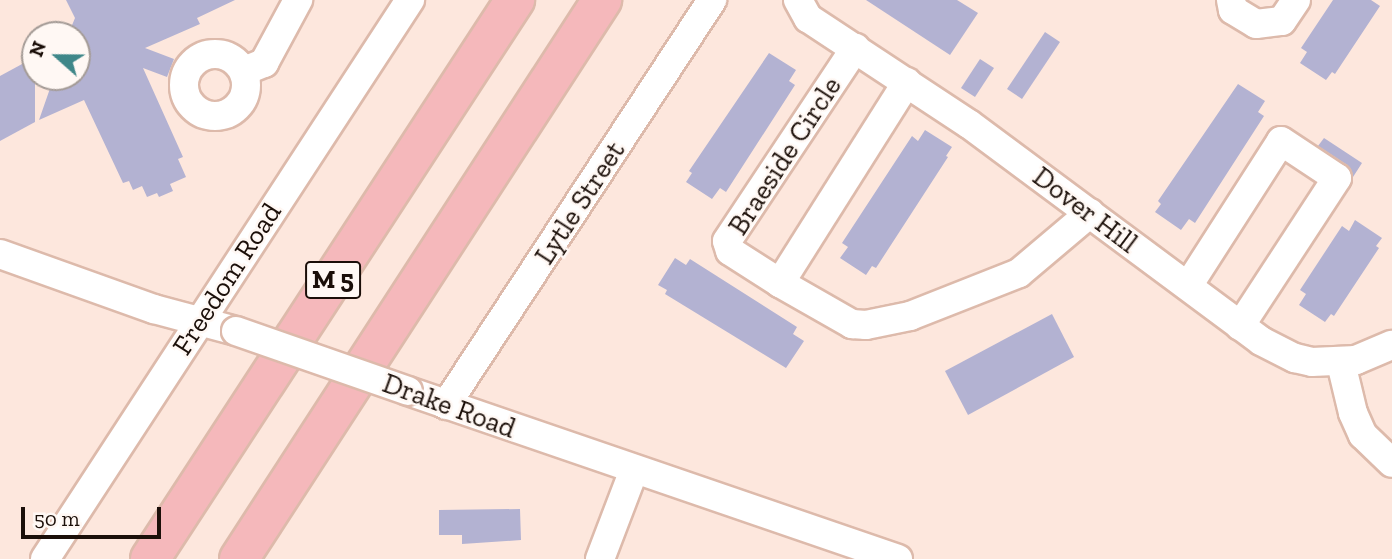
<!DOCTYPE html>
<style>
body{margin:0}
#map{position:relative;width:1392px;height:559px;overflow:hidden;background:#fde7dd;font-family:"Zilla Slab",serif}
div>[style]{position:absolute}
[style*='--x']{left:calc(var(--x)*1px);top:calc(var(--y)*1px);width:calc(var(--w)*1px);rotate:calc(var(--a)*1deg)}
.building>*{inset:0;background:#b3b2d2}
.roads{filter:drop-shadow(2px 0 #ddbaab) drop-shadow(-2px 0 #ddbaab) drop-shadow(0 2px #ddbaab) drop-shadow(0 -2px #ddbaab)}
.minor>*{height:28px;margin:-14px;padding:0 14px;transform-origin:14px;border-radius:14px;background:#fff}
.minor>.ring{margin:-14px;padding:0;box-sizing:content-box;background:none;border:28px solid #fff;border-radius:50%}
.highway>*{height:38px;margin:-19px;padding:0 19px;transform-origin:19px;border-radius:19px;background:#f5b8bb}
.bridges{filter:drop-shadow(2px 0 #ddbaab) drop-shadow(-2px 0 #ddbaab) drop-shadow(0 2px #ddbaab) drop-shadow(0 -2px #ddbaab)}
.minor-bridge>*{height:28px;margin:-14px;padding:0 14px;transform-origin:14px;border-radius:14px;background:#fff}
span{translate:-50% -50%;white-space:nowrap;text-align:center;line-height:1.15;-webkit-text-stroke:5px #fff8f4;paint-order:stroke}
.shield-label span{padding:2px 5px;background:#fff8f4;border:2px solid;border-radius:5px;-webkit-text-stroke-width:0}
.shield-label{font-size:26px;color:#1b0f09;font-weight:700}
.street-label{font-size:28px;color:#1b0f09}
.north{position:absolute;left:21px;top:21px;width:70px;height:70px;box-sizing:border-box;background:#fff8f4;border:2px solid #a49b96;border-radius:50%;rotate:291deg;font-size:19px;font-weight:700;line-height:28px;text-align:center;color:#1b0f09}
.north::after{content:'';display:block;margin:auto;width:24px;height:32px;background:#3f8789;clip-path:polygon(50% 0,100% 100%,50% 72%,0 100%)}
.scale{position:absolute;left:21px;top:507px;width:140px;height:32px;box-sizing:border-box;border:4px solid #1b0f09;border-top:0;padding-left:9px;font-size:21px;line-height:24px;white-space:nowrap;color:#1b0f09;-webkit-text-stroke:5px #fff8f4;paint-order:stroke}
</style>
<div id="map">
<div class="building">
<div style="clip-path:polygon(66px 0,235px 0,197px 18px,200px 24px,145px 48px,174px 59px,167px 77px,143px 68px,183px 157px,178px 159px,186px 177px,170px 184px,173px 191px,159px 197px,157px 193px,147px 197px,142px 186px,133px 190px,129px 181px,123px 183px,84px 100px,39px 120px,54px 77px,77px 77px,77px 35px,68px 35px,75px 18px)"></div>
<div style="clip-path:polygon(866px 0,957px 0,978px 13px,950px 55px)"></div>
<div style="clip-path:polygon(1333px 0,1371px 0,1380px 6px,1335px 74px,1332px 72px,1326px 80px,1300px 63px,1307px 52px,1301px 48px)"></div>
<div style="clip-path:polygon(1045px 32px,1060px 42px,1022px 99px,1007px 89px)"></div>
<div style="clip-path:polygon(769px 53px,796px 70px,789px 81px,795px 85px,726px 192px,720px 188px,712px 199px,686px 182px,692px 173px,689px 171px)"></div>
<div style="clip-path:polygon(35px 57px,35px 122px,0 141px,0 76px)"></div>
<div style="clip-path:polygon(980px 59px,994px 68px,975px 97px,961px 88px)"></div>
<div style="clip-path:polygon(1238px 84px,1265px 101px,1258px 112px,1264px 116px,1195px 223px,1189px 219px,1181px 230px,1155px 212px,1161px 204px,1158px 201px)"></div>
<div style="clip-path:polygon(925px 130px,952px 147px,946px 156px,948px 157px,876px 268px,872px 266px,866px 275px,840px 258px,848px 247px,842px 243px,912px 136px,918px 141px)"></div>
<div style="clip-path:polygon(1324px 138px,1362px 163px,1353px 177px,1347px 165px,1318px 146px)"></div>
<div style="clip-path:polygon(1355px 220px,1382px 238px,1376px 246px,1379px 248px,1334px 316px,1331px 314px,1325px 322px,1299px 305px,1306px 294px,1300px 290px,1342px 226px,1349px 231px)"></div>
<div style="clip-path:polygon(675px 258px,686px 265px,690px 259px,797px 327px,793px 334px,804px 341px,786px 368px,665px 294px,667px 290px,658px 285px)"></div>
<div style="clip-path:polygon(1052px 314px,1074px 357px,968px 415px,945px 371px)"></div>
<div style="clip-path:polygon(520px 509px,521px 540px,462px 544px,462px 535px,439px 535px,439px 510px)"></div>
</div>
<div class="roads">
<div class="minor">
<div style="--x:798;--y:0;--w:21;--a:61"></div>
<div style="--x:808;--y:18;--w:193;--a:33.4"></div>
<div style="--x:969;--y:124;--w:364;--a:36.6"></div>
<div style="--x:1261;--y:341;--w:38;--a:27"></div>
<div style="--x:1295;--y:358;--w:17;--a:13"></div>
<div style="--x:1312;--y:362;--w:44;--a:-2.6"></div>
<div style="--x:1356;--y:360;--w:39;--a:-23"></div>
<div style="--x:1231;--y:0;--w:10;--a:79"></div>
<div style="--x:1233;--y:10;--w:27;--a:31"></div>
<div style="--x:1256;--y:24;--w:26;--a:-7"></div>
<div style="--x:1282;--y:21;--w:25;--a:-56"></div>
<div class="ring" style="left:184px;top:54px;width:34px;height:34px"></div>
<div style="--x:244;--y:71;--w:22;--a:-22"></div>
<div style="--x:264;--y:63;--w:72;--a:-61.6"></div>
<div style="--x:907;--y:82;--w:238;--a:122.3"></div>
<div style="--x:780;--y:283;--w:83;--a:29.7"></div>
<div style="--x:852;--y:324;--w:14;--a:4"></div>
<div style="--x:866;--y:325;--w:45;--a:-11.6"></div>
<div style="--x:910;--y:316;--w:117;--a:-21.5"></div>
<div style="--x:1019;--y:273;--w:93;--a:-40.2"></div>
<div style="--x:0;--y:254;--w:164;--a:19.7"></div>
<div style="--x:154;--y:309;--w:85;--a:15"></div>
<div style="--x:780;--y:283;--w:59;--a:-147.4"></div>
<div style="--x:730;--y:251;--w:10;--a:-107"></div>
<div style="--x:727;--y:241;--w:232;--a:-56.4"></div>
<div style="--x:1188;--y:286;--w:172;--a:-57.3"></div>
<div style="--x:1281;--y:141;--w:67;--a:33.5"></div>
<div style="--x:1337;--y:178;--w:177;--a:123.2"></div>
<div style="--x:1341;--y:363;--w:51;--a:76.5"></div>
<div style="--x:1353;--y:413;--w:24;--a:66"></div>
<div style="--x:1363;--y:435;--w:40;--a:44"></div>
<div style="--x:408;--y:391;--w:518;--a:18.92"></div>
<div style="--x:446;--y:405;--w:485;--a:-56.7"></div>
<div style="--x:45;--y:559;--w:668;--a:-56.86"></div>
<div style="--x:600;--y:559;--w:95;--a:-69.1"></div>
</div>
<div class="highway">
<div style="--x:150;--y:559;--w:668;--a:-56.86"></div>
<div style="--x:239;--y:559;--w:667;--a:-57"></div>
</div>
</div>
<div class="bridges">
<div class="minor-bridge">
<div style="--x:236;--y:331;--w:182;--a:19.2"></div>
</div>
</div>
<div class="shield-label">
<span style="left:333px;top:280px">M 5</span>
</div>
<div class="street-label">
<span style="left:785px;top:156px;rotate:-57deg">Braeside Circle</span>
<span style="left:580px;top:203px;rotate:-57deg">Lytle Street</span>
<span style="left:1085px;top:210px;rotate:37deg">Dover Hill</span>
<span style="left:227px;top:279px;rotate:-57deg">Freedom Road</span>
<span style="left:449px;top:406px;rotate:20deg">Drake Road</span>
</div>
<div class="north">N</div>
<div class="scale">50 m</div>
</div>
